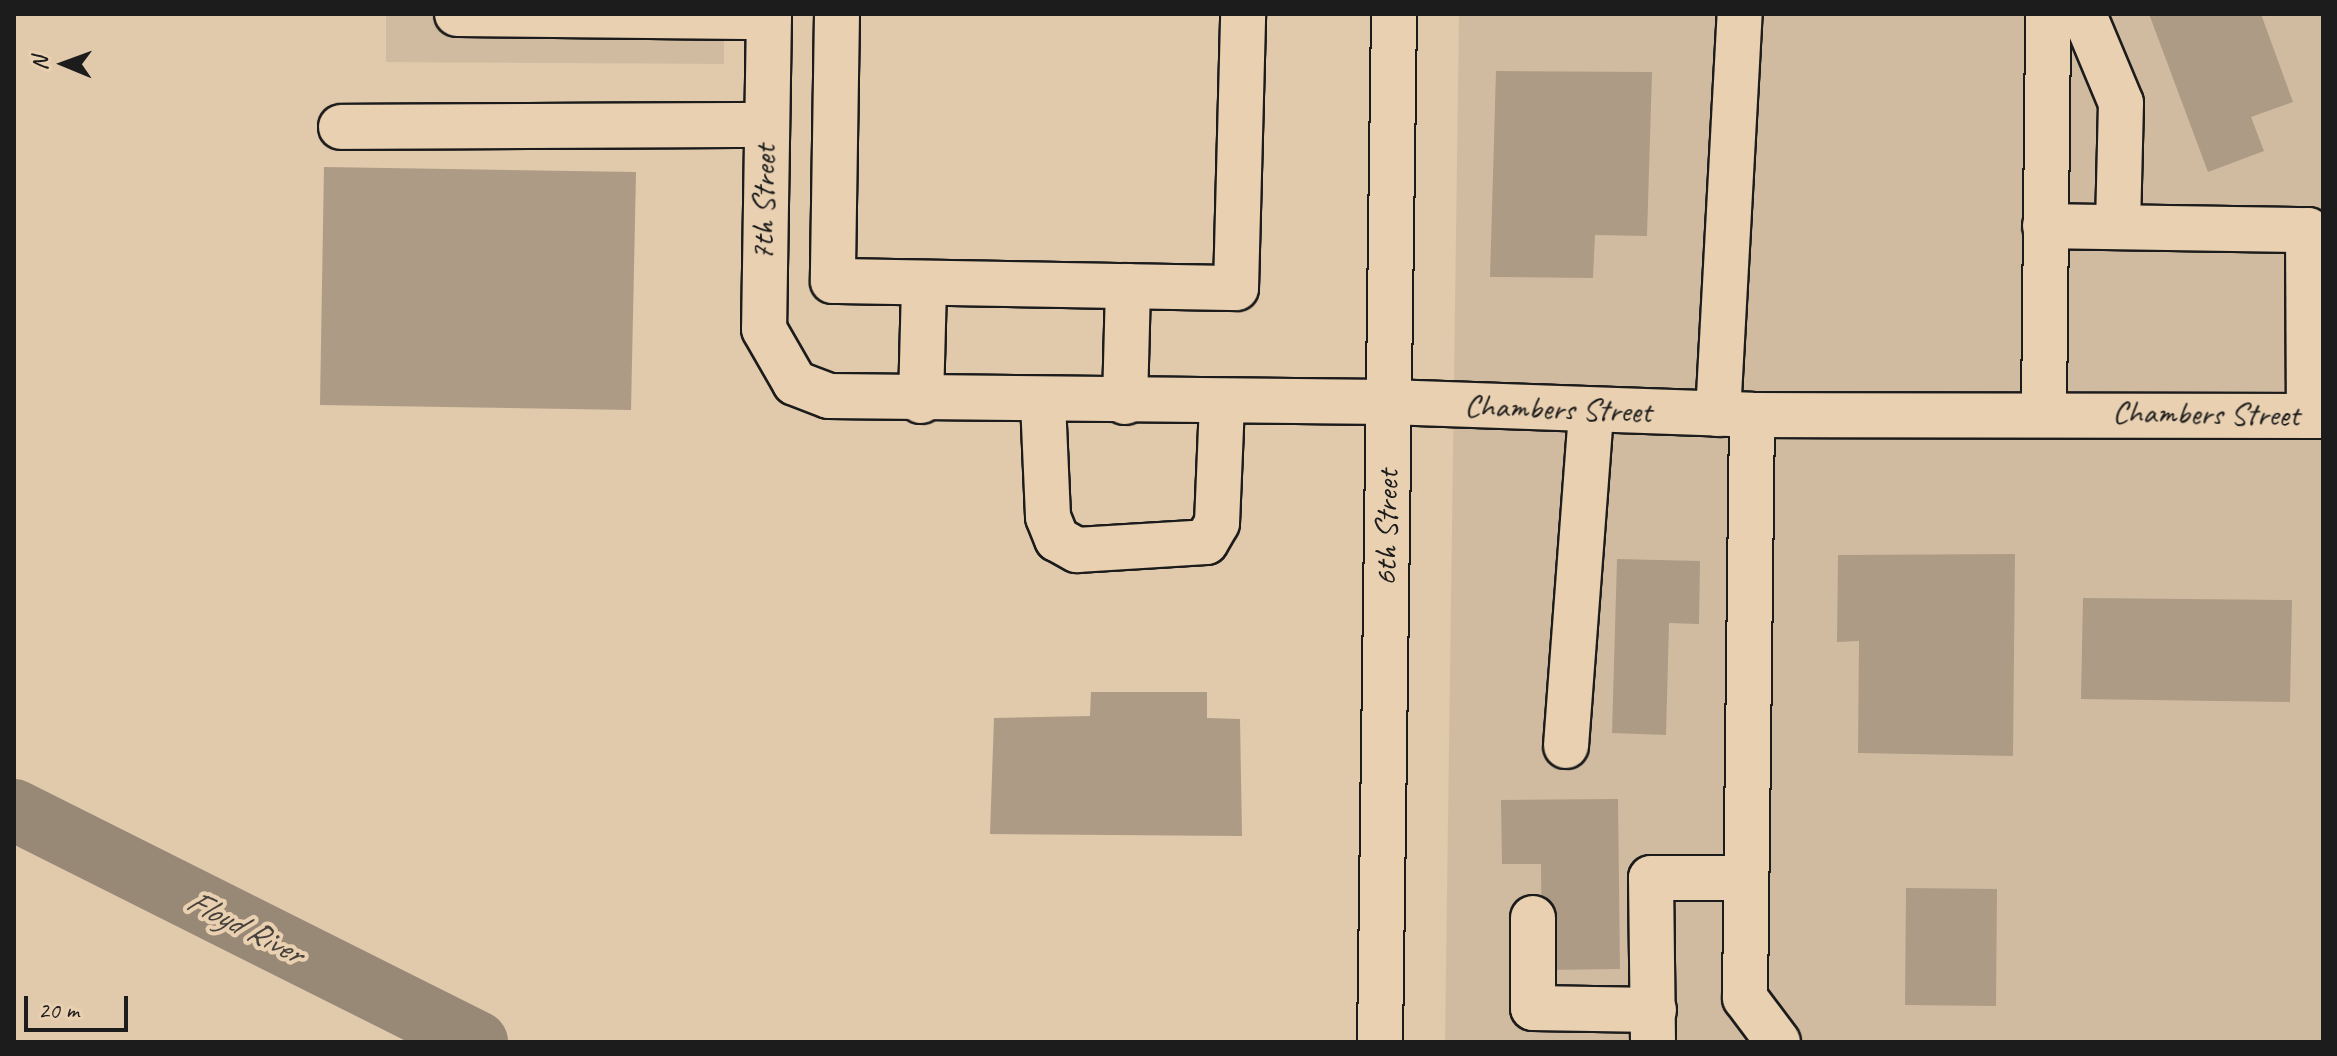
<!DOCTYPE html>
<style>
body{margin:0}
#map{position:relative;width:2337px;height:1056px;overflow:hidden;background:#e1c9ab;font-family:Caveat,sans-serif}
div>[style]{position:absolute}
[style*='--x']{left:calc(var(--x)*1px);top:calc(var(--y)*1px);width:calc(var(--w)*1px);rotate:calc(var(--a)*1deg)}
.built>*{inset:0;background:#d1bba0}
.river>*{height:62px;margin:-31px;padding:0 31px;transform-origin:31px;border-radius:31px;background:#988976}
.building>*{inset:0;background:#ad9b85}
.roads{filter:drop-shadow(2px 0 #1c1c1c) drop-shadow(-2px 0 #1c1c1c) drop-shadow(0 2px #1c1c1c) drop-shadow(0 -2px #1c1c1c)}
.minor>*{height:44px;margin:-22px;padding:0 22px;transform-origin:22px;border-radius:22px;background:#e9d0b1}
.major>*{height:44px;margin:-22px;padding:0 22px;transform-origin:22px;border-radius:22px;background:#e9d0b1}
span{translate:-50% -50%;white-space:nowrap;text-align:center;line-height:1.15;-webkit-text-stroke:8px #e9d0b1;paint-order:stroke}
.street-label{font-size:32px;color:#1c1c1c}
.water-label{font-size:34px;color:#47423c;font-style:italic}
.frame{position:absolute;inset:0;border:16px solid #1c1c1c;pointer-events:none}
.north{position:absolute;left:24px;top:24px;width:80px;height:80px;-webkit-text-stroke:6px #e9d0b1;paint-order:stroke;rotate:271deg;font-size:22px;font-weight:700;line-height:32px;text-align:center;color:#1c1c1c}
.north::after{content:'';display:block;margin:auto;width:28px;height:36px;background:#1c1c1c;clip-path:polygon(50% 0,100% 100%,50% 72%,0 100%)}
.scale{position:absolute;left:24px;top:996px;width:104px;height:36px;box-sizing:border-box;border:4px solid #1c1c1c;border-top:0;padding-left:10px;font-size:24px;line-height:28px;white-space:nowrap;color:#1c1c1c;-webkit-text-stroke:6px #e9d0b1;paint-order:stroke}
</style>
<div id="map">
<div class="built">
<div style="clip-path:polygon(386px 14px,724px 14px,724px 64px,386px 62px)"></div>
<div style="clip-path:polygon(1459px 14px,2323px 14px,2323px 1042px,1445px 1042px)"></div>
</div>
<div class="river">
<div style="--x:14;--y:810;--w:518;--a:26.61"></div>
</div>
<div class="building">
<div style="clip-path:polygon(2149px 14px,2261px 14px,2293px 102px,2251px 117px,2264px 151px,2208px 172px)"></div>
<div style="clip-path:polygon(1496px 71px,1652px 72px,1647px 236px,1595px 235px,1593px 278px,1490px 277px)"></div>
<div style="clip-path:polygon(324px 167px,636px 172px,631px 410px,320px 405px)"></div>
<div style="clip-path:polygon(2015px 554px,2013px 756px,1858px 753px,1859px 641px,1837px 642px,1838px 555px)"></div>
<div style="clip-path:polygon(1617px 559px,1700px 561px,1699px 624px,1669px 623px,1666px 735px,1612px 733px)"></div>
<div style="clip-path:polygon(2083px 598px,2292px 600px,2290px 702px,2081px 699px)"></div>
<div style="clip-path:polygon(1091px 692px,1207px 692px,1207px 718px,1240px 719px,1242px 836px,990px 834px,994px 718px,1090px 716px)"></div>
<div style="clip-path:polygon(1618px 799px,1620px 969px,1542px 970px,1541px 864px,1502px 864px,1501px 800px)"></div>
<div style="clip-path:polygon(1906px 888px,1997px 889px,1996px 1006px,1905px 1005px)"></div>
</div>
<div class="roads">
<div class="minor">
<div style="--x:457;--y:14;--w:312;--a:0.6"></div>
<div style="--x:769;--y:14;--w:315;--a:90.9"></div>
<div style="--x:764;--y:329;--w:62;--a:60.1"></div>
<div style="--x:795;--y:383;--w:36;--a:21"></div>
<div style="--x:829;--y:396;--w:559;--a:0.61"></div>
<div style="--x:1388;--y:402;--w:364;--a:2"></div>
<div style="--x:1752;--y:415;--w:571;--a:0.1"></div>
<div style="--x:837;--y:14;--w:267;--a:90.9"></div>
<div style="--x:833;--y:281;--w:403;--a:1"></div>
<div style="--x:1236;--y:288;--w:274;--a:-88.5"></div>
<div style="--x:2049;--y:14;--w:36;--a:5"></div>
<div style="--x:2085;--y:17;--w:93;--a:67.3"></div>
<div style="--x:2121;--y:103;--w:123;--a:91.4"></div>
<div style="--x:341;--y:127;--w:425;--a:-0.3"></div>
<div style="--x:2045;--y:226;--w:263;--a:0.9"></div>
<div style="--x:2308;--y:230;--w:186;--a:89.7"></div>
<div style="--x:921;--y:401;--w:118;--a:-88.5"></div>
<div style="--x:1043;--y:402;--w:115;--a:87.5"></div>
<div style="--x:1048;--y:517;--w:24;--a:68"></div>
<div style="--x:1057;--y:539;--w:23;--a:29"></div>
<div style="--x:1077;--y:550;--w:129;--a:-3.5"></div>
<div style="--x:1206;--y:542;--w:22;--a:-60"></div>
<div style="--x:1217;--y:523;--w:121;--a:-87.6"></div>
<div style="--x:1125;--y:402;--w:116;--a:-88.5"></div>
<div style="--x:2044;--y:410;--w:396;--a:-89.4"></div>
<div style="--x:1718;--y:414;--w:401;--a:-86.9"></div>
<div style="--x:1752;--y:415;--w:583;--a:90.69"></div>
<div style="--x:1745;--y:998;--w:55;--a:53.1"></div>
<div style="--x:1566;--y:746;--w:336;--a:-85.7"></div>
<div style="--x:1533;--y:918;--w:90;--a:90"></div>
<div style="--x:1533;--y:1008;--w:121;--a:0.9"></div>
<div style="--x:1653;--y:1042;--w:164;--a:-90.7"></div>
<div style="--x:1651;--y:878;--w:95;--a:0"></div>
</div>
<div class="major">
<div style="--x:1380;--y:1042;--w:1028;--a:-89.22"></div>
</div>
</div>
<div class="street-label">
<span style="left:764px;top:203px;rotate:-89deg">7th Street</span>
<span style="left:1558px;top:409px;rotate:2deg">Chambers Street</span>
<span style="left:2206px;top:414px;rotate:1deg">Chambers Street</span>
<span style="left:1387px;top:528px;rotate:-89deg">6th Street</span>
</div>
<div class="water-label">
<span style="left:245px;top:926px;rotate:27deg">Floyd River</span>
</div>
<div class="frame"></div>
<div class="north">N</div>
<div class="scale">20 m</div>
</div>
